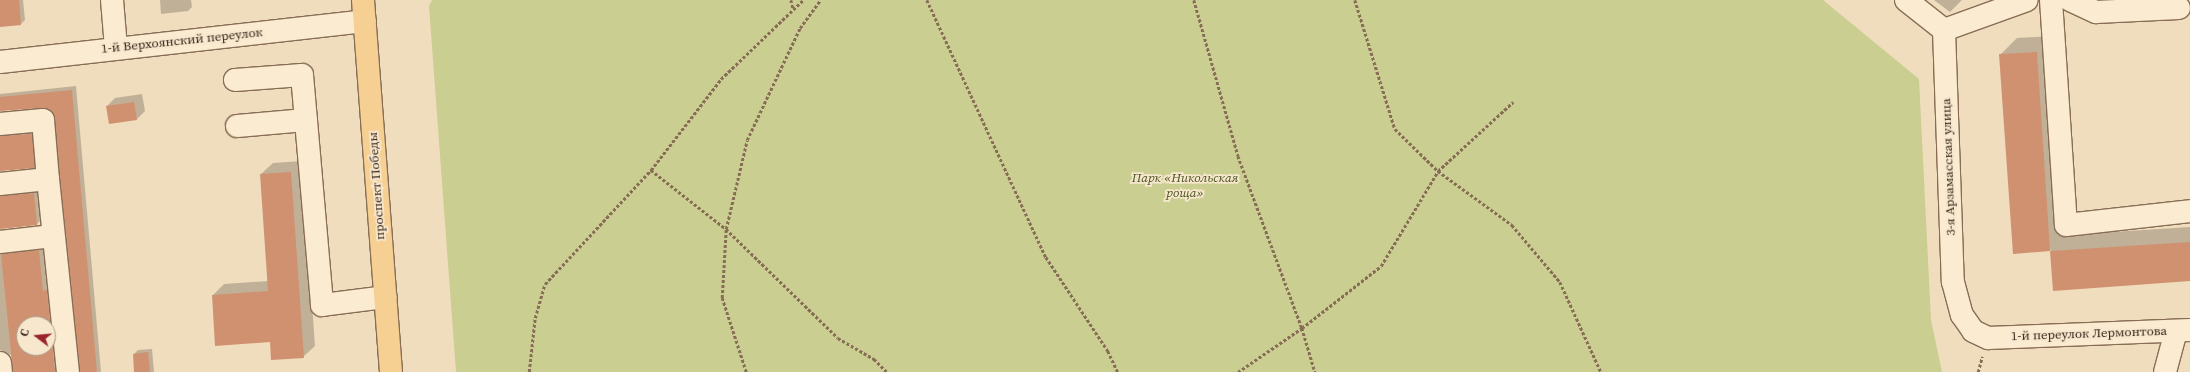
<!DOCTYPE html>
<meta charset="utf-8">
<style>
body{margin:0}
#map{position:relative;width:2190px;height:372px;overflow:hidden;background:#f0ddbd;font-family:"Source Serif 4",serif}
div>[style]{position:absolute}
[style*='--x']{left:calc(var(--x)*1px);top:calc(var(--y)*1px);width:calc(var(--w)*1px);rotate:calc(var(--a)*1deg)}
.green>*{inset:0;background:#cbce91}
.shadow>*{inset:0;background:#0003}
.building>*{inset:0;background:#d09171}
.path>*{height:2.5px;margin-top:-1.25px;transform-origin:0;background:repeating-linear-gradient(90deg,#886d56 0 3px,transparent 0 5px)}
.roads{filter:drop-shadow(1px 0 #886d56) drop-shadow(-1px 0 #886d56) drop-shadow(0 1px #886d56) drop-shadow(0 -1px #886d56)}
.minor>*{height:22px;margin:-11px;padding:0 11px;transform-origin:11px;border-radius:11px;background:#faebd1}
.major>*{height:22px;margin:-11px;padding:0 11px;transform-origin:11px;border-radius:11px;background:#f6cf92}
span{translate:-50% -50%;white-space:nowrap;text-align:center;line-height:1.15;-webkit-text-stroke:3.5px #f7e7cd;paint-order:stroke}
.street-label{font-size:13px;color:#37261b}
.park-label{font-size:13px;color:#4b5421;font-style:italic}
.north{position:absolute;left:16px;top:316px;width:40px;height:40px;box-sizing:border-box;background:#f7e7cd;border:1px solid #aa9a86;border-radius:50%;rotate:286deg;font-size:11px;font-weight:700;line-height:16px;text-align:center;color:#37261b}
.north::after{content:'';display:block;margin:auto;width:14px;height:18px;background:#9a232d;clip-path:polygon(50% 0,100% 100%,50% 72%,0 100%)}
</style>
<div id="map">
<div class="green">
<div style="clip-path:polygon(432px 0,1823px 0,1919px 79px,1931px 320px,1942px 372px,456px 372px,429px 6px)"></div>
</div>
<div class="shadow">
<div style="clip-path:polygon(0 0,23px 0,25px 20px,21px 24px,0 26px)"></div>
<div style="clip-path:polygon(160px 0,191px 0,192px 7px,188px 11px,161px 14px)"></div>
<div style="clip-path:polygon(1934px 0,1962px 0,1950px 12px)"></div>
<div style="clip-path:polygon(2053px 36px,2066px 235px,2190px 227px,2190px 280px,2054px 290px,2051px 250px,2014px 253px,2000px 55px,2017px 38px)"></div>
<div style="clip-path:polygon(76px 86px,101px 372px,81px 372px,54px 112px,42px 107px,0 110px,0 94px)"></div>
<div style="clip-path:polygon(142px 94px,145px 111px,137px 119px,107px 106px,115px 98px)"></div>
<div style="clip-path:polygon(0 130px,35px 130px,38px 163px,34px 167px,0 170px)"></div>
<div style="clip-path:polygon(302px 161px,315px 346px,303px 357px,271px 341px,213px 295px,224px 284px,269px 281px,261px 174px,273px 163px)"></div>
<div style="clip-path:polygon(38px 189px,41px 220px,37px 224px,0 228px,0 192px)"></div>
<div style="clip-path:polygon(evenodd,43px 247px,61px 372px,14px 372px,11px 355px,0 350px,0 250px,43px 247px,24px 324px,48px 324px,48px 348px,24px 348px,24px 324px)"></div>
<div style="clip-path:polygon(152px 349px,154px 372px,136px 372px,134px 354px,138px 350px)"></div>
</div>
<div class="building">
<div style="clip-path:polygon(0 0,19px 0,21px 25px,0 27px)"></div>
<div style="clip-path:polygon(2037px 52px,2050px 251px,2013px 254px,1999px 54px)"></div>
<div style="clip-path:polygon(72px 90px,97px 372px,80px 372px,53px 113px,42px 108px,0 111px,0 97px)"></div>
<div style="clip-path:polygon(134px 102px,137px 120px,109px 124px,106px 106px)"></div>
<div style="clip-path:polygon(32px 134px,35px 168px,0 171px,0 136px)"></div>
<div style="clip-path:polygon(291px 172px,304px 358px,271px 360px,270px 342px,215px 346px,212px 295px,268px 291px,260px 174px)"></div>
<div style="clip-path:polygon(34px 193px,37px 225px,0 229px,0 196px)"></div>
<div style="clip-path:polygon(2190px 242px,2190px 281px,2053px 291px,2050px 251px)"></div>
<div style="clip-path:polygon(evenodd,39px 250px,43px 291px,47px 290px,55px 372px,13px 372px,1px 254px,39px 250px,24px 324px,48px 324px,48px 348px,24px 348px,24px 324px)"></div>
<div style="clip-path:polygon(148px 352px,150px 372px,134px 372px,133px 354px)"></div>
</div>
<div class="path">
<div style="--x:791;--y:0;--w:8;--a:76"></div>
<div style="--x:927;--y:0;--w:283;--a:65.2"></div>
<div style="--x:1046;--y:257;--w:113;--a:56.6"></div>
<div style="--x:1108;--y:351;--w:23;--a:65"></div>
<div style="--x:1194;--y:0;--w:162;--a:74.2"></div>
<div style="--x:1238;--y:156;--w:184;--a:69.6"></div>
<div style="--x:1302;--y:328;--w:46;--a:73.5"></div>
<div style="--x:1355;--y:0;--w:135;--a:72.8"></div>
<div style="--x:1395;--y:129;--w:60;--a:44.3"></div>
<div style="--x:1438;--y:171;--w:92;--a:36.1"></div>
<div style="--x:1512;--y:225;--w:75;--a:49.9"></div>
<div style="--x:1560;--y:282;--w:99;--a:65.5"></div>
<div style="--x:651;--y:170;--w:95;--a:38.2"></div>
<div style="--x:726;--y:229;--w:156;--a:44.2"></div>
<div style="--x:838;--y:338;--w:42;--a:30.3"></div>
<div style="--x:874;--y:359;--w:18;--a:45"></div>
<div style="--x:529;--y:372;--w:54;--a:-83.7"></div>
<div style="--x:535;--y:318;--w:35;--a:-74"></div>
<div style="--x:545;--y:284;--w:156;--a:-47.1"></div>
<div style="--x:651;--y:170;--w:115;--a:-52.4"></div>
<div style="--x:721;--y:79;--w:114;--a:-43.9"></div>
<div style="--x:746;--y:372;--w:78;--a:-108"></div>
<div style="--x:722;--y:298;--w:69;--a:-86.7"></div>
<div style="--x:726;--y:229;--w:91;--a:-76.7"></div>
<div style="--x:747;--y:140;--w:124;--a:-64.7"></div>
<div style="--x:800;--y:28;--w:34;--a:-54"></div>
<div style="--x:1238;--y:372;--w:78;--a:-34.5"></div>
<div style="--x:1302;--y:328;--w:100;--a:-38.1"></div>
<div style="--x:1381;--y:266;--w:111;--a:-59"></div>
<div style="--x:1438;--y:171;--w:102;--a:-42.6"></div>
<div style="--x:1978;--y:372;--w:16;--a:-75"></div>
</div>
<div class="roads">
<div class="minor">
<div style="--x:112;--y:0;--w:48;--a:85.2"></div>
<div style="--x:1906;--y:0;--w:48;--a:38.3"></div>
<div style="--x:1944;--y:30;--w:252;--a:88"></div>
<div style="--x:1953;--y:282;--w:34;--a:75"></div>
<div style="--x:1962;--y:315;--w:19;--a:55"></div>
<div style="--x:1973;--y:331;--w:17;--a:25"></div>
<div style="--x:1988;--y:338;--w:202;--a:-2.3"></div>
<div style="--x:2051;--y:0;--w:225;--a:86.2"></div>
<div style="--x:2066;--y:225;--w:125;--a:-6.4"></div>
<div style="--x:2070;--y:0;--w:29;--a:25"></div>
<div style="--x:2096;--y:12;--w:83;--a:-2.8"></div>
<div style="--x:1944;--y:30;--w:88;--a:-19.9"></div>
<div style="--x:0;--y:62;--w:367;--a:-6.4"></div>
<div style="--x:235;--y:80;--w:67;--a:-4.3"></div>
<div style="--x:302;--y:75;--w:231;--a:85"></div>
<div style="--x:322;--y:305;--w:64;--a:-7.2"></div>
<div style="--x:0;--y:124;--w:43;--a:-5.3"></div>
<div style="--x:43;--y:120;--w:59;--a:85.2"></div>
<div style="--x:237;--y:126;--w:69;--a:-5"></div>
<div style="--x:0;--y:184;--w:48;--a:-5.9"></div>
<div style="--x:48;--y:179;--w:194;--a:84.1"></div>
<div style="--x:0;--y:242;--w:53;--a:-6.5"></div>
<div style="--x:0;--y:363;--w:9;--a:84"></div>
<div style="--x:2165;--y:372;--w:42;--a:-75"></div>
</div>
<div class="major">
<div style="--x:363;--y:0;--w:373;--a:85.7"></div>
</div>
</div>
<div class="street-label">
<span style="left:182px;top:41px;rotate:-6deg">1-й Верхоянский переулок</span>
<span style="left:1949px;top:167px;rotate:-92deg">3-я Арзамасская улица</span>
<span style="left:377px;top:186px;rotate:-94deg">проспект Победы</span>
<span style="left:2089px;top:334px;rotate:-2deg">1-й переулок Лермонтова</span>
</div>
<div class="park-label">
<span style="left:1185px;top:186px">Парк «Никольская<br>роща»</span>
</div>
<div class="north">С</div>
</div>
